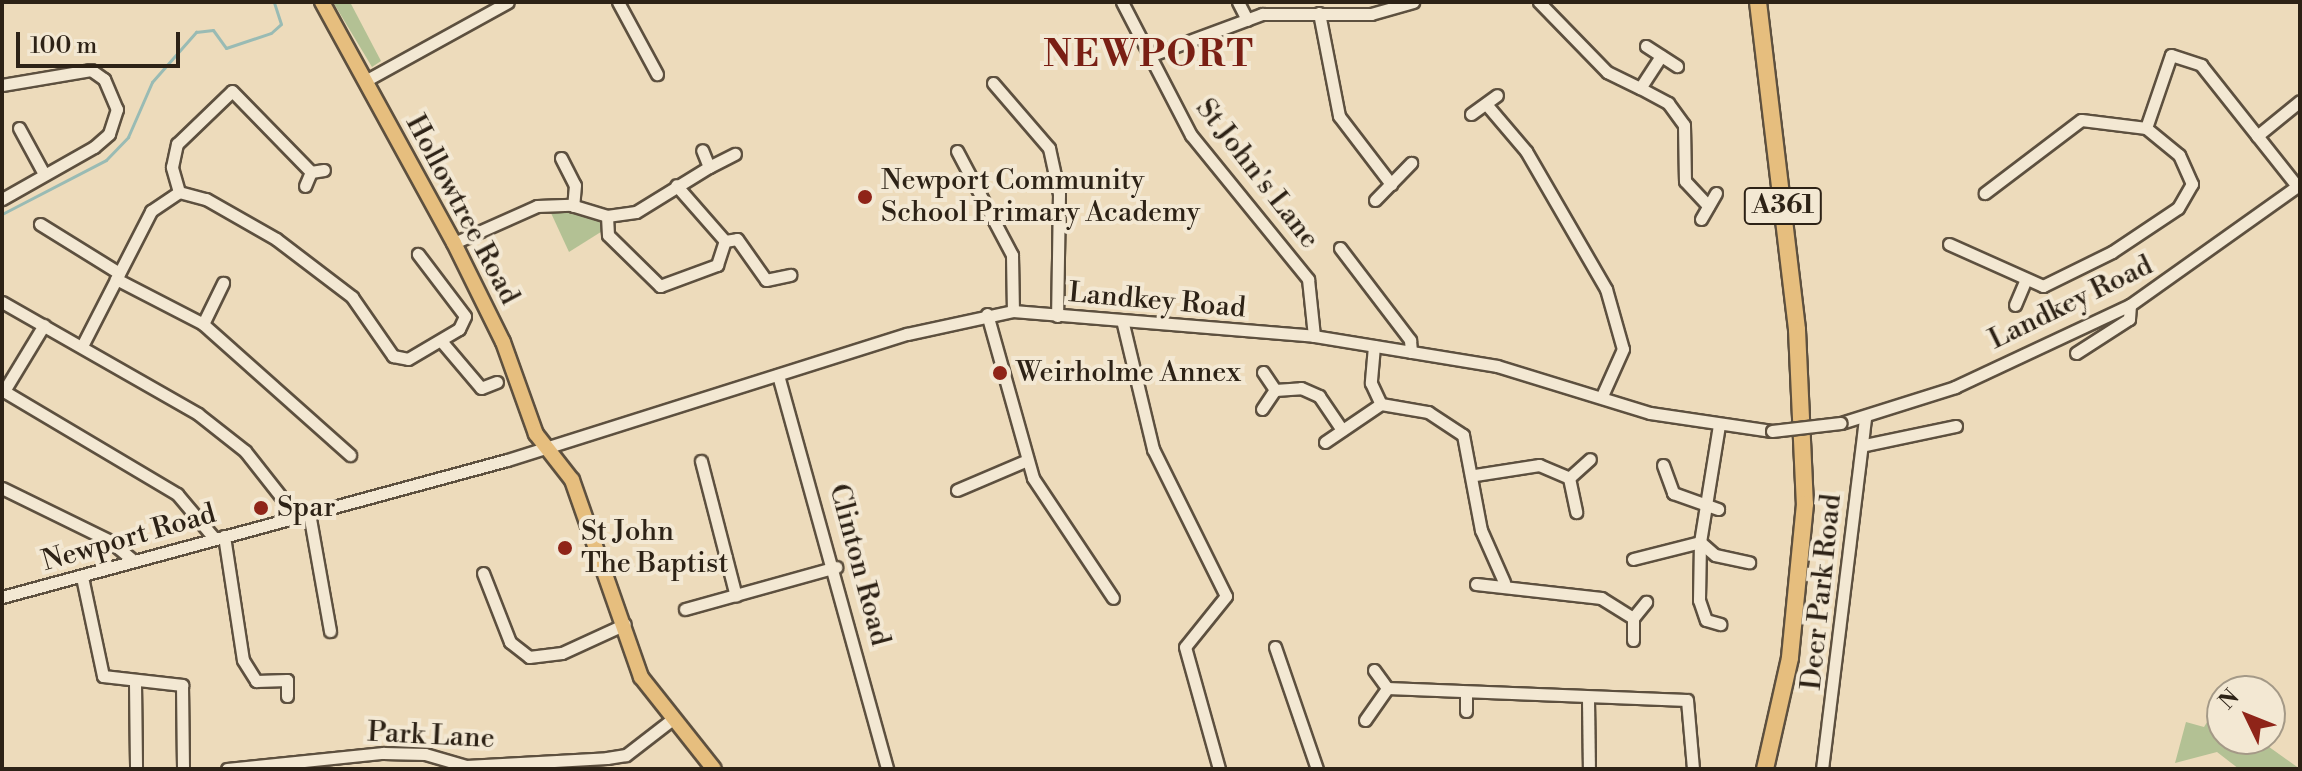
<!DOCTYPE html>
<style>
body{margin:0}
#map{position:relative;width:2302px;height:771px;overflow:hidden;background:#eddbbb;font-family:"Libre Bodoni",serif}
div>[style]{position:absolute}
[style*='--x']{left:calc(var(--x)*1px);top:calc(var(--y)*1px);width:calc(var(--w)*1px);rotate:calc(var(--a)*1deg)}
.green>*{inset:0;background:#b3c194}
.stream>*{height:3px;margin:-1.5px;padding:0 1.5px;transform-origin:1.5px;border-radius:1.5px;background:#99bbb4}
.roads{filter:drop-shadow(2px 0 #5d503f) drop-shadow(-2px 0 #5d503f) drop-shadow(0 2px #5d503f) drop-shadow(0 -2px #5d503f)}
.minor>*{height:11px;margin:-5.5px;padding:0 5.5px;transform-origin:5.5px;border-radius:5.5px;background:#f3e8d3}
.major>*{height:14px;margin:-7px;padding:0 7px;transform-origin:7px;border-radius:7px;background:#e6be7e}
.highway>*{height:16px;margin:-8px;padding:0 8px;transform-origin:8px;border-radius:8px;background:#e6be7e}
.bridges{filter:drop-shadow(2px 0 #5d503f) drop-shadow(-2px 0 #5d503f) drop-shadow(0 2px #5d503f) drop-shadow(0 -2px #5d503f)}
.minor-bridge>*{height:11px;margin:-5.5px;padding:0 5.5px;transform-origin:5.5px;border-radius:5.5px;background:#f3e8d3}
.dots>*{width:22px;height:22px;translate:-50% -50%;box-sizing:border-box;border:4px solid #f3e8d3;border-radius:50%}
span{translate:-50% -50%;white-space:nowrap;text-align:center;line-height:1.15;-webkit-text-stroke:8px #f3e8d3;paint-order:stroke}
.shield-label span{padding:2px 6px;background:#f3e8d3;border:2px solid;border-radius:6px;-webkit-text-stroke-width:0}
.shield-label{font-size:26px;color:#2d2216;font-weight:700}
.street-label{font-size:28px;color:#2d2216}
.poi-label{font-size:28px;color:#2d2216}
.left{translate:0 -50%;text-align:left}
.district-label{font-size:36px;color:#7a1f14;font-weight:700;letter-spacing:2px}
.frame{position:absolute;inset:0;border:4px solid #2d2216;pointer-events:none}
.north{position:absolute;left:2206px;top:675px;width:80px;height:80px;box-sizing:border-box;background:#f3e8d3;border:2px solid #a49987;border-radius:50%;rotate:313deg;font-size:22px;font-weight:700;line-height:32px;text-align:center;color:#2d2216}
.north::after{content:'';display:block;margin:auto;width:28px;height:36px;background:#8f2418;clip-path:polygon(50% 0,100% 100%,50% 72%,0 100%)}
.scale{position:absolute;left:16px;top:32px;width:164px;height:36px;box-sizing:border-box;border:4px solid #2d2216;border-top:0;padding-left:10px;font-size:24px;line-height:28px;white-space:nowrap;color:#2d2216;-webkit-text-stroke:6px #f3e8d3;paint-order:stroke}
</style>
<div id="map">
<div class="green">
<div style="clip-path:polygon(333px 2px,350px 2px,381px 61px,372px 67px)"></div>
<div style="clip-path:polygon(571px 211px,600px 220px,604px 230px,569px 252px,551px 213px)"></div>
<div style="clip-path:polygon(2218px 705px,2222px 739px,2258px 739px,2300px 769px,2239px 769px,2217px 752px,2175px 763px,2186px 722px,2204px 727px)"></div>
</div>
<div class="stream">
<div style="--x:2;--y:214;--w:117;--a:-27.4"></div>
<div style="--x:106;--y:160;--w:32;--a:-46"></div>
<div style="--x:128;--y:137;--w:60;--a:-66.4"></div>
<div style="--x:152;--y:82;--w:67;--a:-48.7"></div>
<div style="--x:196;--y:32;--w:17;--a:-7"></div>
<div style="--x:213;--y:30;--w:22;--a:54"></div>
<div style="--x:226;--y:48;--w:47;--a:-18.4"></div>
<div style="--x:271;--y:33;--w:13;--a:-42"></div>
<div style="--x:281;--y:24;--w:23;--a:-108"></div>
</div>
<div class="roads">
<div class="minor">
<div style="--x:618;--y:2;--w:82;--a:61.6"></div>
<div style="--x:1122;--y:2;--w:150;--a:62.6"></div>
<div style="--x:1191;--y:135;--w:186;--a:50.9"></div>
<div style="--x:1308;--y:279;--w:57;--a:84"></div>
<div style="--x:1238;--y:2;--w:20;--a:63"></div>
<div style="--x:1539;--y:2;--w:98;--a:45.8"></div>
<div style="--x:1607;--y:72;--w:37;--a:26"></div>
<div style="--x:1319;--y:13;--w:105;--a:79"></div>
<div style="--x:1339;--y:116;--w:86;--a:52.6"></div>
<div style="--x:1646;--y:46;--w:37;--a:33"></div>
<div style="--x:1149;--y:56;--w:121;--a:-20.4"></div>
<div style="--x:1262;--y:14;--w:109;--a:0"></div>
<div style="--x:1371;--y:14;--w:44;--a:-15.9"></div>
<div style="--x:1661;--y:56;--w:38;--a:123"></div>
<div style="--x:1640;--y:88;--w:32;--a:28"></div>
<div style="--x:1668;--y:103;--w:27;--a:54"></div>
<div style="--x:1684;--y:125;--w:56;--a:89"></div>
<div style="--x:1685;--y:181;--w:34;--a:47"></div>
<div style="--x:365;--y:81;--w:163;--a:-28.9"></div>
<div style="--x:993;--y:83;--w:86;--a:49.3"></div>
<div style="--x:1049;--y:148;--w:47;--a:77.7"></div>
<div style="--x:1059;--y:194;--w:122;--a:90.9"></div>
<div style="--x:2;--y:85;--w:90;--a:-9.6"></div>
<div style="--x:91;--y:70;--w:16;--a:35"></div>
<div style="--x:104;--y:79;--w:33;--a:67"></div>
<div style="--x:117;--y:109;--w:26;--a:108"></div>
<div style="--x:109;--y:134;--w:20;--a:139"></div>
<div style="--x:94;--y:147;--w:106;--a:150.5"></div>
<div style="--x:1486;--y:104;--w:62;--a:49.6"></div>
<div style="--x:1526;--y:151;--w:160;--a:59.9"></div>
<div style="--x:1606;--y:289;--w:62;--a:74.2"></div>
<div style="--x:1623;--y:349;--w:51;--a:114.1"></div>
<div style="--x:1471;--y:114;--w:32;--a:-36"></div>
<div style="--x:19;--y:128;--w:52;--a:61.5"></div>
<div style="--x:2146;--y:128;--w:77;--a:-71.1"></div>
<div style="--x:2171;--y:55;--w:32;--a:18"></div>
<div style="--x:2201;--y:65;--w:154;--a:51.6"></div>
<div style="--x:2257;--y:136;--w:55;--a:-39.1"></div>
<div style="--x:957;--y:151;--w:118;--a:62.1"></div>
<div style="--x:1012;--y:255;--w:56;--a:89"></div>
<div style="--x:561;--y:158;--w:30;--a:63"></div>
<div style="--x:575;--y:185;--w:21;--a:95"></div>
<div style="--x:709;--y:167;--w:29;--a:-27"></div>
<div style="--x:305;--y:186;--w:15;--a:-67"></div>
<div style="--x:311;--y:172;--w:13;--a:-9"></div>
<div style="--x:179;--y:192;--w:26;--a:-106"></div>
<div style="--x:172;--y:167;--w:24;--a:-78"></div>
<div style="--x:177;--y:144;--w:76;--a:-43.9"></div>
<div style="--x:232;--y:91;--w:113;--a:45.7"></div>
<div style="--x:1375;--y:200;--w:52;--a:-45.8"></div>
<div style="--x:607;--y:216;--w:19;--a:87"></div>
<div style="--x:608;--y:235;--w:73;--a:44.4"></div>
<div style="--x:660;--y:286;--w:61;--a:-20.2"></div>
<div style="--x:717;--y:265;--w:25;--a:-72"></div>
<div style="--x:725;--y:241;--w:74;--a:-131.2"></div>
<div style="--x:1701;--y:219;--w:30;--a:-60"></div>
<div style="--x:40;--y:224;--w:93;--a:31.8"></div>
<div style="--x:725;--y:241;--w:12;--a:-9"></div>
<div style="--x:737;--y:239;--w:50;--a:54.7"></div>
<div style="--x:766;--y:280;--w:25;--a:-12"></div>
<div style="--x:454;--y:243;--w:91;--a:-24"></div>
<div style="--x:537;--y:206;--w:34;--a:-2"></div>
<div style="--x:571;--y:205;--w:38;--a:17"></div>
<div style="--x:607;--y:216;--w:29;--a:-8"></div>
<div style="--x:636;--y:212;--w:86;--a:-31.7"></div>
<div style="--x:709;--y:167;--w:18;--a:-112"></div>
<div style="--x:1949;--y:244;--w:103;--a:24.1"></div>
<div style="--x:2043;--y:286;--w:77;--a:-26.2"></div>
<div style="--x:2112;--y:252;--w:79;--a:-33.7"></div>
<div style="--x:2178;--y:208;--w:28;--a:-60"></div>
<div style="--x:2192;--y:184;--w:32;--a:-114"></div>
<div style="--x:2179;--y:155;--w:43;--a:-140.7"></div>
<div style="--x:2146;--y:128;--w:65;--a:-173"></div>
<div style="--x:2081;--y:120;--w:121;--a:142.8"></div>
<div style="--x:1340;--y:248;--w:116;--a:52.7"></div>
<div style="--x:1410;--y:340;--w:12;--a:85"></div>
<div style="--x:116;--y:279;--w:98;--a:27.3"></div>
<div style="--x:203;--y:324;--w:197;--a:41.7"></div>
<div style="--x:2;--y:302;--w:226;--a:29.7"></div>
<div style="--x:198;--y:414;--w:60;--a:38.2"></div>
<div style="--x:245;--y:451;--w:84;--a:51.8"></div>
<div style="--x:2015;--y:305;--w:28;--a:-67"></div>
<div style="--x:987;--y:314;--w:170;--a:74.3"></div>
<div style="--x:1033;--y:478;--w:144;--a:56.3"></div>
<div style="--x:203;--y:324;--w:46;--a:-64"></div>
<div style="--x:1123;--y:324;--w:129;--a:76.5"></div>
<div style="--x:1153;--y:449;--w:164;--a:63.6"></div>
<div style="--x:1226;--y:596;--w:65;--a:128.8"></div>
<div style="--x:1185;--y:647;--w:127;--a:74.4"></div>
<div style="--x:442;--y:342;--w:60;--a:49.7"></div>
<div style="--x:481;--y:388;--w:17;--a:-21"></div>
<div style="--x:82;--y:346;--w:152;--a:-62.9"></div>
<div style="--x:151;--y:211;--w:34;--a:-34"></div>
<div style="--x:179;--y:192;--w:28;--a:15"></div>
<div style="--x:206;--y:199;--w:81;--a:29.7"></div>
<div style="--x:276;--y:239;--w:96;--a:37.3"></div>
<div style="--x:352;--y:297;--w:72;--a:55.2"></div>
<div style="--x:393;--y:356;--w:15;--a:11"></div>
<div style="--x:408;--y:359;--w:59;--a:-30.5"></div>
<div style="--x:459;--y:329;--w:14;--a:-65"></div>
<div style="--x:465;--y:316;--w:78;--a:-127.2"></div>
<div style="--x:1374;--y:346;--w:37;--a:95"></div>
<div style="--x:1371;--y:383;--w:23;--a:65"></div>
<div style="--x:1381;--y:404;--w:48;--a:9.7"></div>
<div style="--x:1428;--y:412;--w:42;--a:33.3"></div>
<div style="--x:1463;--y:435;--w:97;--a:79.3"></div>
<div style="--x:1481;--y:530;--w:57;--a:66.1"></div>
<div style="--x:2076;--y:353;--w:63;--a:-32.7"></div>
<div style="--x:2129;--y:319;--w:14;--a:-86"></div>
<div style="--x:1263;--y:372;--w:22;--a:56"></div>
<div style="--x:778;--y:375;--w:409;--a:74.5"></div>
<div style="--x:2;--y:390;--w:204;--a:30.7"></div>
<div style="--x:177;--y:494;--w:57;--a:49.9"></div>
<div style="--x:4;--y:391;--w:77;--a:-58.8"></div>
<div style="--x:1262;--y:409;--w:23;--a:-56"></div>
<div style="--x:1275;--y:390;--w:26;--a:-4"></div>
<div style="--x:1301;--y:388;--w:20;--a:24"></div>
<div style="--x:1319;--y:396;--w:41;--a:55.9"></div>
<div style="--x:1841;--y:423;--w:120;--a:-17.5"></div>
<div style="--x:1955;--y:387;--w:193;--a:-25.1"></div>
<div style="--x:2130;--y:305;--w:209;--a:-35.4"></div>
<div style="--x:1719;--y:425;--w:119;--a:99.2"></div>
<div style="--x:1700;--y:542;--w:58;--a:91"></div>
<div style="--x:1699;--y:600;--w:21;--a:71"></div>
<div style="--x:1706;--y:620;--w:15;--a:16"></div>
<div style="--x:1325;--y:442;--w:68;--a:-34.2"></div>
<div style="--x:1865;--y:445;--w:93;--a:-11.8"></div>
<div style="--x:701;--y:461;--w:139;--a:75.5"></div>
<div style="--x:1663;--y:465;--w:30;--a:70"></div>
<div style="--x:1673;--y:493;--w:48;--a:19.6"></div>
<div style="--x:1475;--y:475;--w:65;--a:-8.9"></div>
<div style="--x:1539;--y:465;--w:33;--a:23"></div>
<div style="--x:1569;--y:478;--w:35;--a:78"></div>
<div style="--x:1569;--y:478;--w:28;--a:-42"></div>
<div style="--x:2;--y:488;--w:120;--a:26.1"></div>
<div style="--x:110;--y:541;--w:30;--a:40"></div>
<div style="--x:957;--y:490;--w:74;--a:-23.1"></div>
<div style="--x:309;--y:513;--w:120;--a:79.9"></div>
<div style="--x:224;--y:536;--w:125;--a:81.3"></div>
<div style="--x:243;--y:660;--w:25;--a:58"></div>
<div style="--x:256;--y:681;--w:31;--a:-2"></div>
<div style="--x:287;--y:680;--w:16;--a:90"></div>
<div style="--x:1633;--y:559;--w:69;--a:-14.2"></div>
<div style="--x:1700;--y:542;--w:20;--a:41"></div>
<div style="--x:1715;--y:555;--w:35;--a:12"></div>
<div style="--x:483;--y:573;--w:74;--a:68.6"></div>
<div style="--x:510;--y:642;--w:24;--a:38"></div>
<div style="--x:529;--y:657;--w:33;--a:-7"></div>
<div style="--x:562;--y:653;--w:69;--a:-24.7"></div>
<div style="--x:82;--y:577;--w:101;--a:78"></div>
<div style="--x:103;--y:676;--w:80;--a:6.5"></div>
<div style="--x:182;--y:685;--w:84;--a:89.3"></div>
<div style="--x:1476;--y:584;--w:126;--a:6.4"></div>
<div style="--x:1601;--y:598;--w:38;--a:32"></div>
<div style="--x:1633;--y:618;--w:22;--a:90"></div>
<div style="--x:2;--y:597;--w:523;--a:-15.18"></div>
<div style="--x:507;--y:460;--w:419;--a:-17.5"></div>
<div style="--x:907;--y:334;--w:108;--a:-12.2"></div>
<div style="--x:1013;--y:311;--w:302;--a:4.7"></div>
<div style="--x:1314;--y:336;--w:185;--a:9.3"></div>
<div style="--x:1497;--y:366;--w:160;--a:17.1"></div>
<div style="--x:1650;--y:413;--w:123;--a:8.4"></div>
<div style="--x:685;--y:609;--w:157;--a:-15.5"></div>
<div style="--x:1633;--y:618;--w:21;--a:-51"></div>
<div style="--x:1275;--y:647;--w:129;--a:71"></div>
<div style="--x:1374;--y:670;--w:22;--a:54"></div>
<div style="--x:135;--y:683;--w:86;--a:89.3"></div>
<div style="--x:1588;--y:700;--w:69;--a:89.2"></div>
<div style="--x:1466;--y:711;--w:17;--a:-90"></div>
<div style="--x:1365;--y:720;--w:39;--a:-55"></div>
<div style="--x:1387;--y:688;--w:300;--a:2.3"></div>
<div style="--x:1687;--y:700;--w:69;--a:85"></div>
<div style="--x:227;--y:769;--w:157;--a:-5.9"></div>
<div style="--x:383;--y:753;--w:42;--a:1.4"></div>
<div style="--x:425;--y:754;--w:43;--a:16.3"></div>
<div style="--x:466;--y:766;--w:141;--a:-3.2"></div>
<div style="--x:607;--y:758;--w:19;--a:-9"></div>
<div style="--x:626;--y:755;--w:56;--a:-37.7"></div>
<div style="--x:1822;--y:769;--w:353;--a:-83"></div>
</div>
<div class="major">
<div style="--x:322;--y:2;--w:275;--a:61.3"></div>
<div style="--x:454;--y:243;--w:110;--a:63.7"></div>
<div style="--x:503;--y:342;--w:98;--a:70.3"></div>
<div style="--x:536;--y:434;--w:58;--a:52"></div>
<div style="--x:572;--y:480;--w:209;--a:70.7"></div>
<div style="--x:641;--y:677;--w:117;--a:51.6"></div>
</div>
<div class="highway">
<div style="--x:1758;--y:2;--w:330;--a:83.2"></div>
<div style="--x:1797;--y:330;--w:174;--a:87.4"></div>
<div style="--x:1805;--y:504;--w:155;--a:95.6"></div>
<div style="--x:1790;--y:658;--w:114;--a:102.7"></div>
</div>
</div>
<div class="bridges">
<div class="minor-bridge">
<div style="--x:1772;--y:431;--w:69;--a:-6.6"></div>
</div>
</div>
<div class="dots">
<div style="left:865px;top:197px;background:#8f2418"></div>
<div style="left:1000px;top:373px;background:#8f2418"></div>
<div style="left:261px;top:508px;background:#8f2418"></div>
<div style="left:565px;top:548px;background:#8f2418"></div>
</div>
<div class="shield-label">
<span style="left:1783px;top:206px">A361</span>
</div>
<div class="street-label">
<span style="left:1257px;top:174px;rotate:52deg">St John's Lane</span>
<span style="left:462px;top:210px;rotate:62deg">Hollowtree Road</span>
<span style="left:1157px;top:301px;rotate:5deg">Landkey Road</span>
<span style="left:2071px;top:303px;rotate:-26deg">Landkey Road</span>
<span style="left:129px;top:538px;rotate:-16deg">Newport Road</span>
<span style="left:859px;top:565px;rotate:75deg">Clinton Road</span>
<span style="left:1822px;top:592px;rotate:-84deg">Deer Park Road</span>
<span style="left:431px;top:736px;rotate:3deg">Park Lane</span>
</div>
<div class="poi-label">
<span class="left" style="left:881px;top:197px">Newport Community<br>School Primary Academy</span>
<span class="left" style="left:1016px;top:373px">Weirholme Annex</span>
<span class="left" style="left:277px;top:508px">Spar</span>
<span class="left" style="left:581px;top:548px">St John<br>The Baptist</span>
</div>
<div class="district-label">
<span style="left:1149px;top:56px">NEWPORT</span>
</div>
<div class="frame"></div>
<div class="north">N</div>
<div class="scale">100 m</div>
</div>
